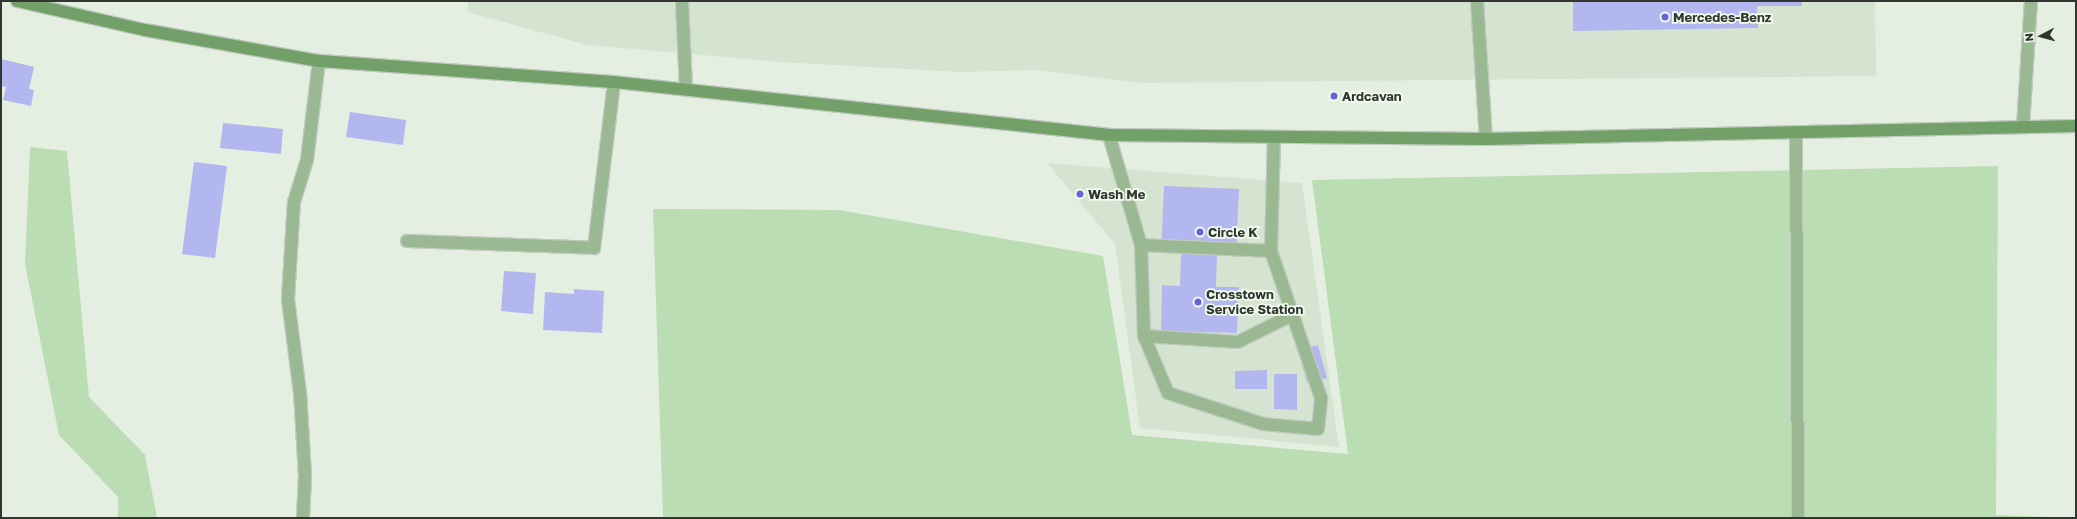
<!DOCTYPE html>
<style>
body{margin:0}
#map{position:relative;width:2077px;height:519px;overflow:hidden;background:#e4efe1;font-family:"Golos Text",sans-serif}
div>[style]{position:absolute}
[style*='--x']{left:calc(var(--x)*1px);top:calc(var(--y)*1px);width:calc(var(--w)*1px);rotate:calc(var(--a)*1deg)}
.built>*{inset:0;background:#d5e4d1}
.green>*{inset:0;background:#bbddb3}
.building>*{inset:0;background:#b3b7ef}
.roads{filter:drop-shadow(1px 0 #c0cabe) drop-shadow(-1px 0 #c0cabe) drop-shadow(0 1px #c0cabe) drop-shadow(0 -1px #c0cabe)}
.service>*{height:12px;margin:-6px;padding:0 6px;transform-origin:6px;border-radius:6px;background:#9ab993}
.minor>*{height:12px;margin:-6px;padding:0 6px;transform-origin:6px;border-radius:6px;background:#9ab993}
.secondary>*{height:12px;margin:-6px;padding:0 6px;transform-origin:6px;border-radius:6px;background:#72a068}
.dots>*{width:11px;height:11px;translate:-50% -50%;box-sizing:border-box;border:2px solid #f1fcee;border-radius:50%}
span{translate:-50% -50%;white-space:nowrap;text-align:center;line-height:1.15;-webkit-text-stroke:3.5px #f1fcee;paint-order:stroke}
.poi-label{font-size:13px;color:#323631;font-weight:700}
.left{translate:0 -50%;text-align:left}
.frame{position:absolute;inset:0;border:2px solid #323631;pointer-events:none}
.north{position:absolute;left:2021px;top:16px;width:40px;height:40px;-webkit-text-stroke:3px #f1fcee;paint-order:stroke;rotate:264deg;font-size:11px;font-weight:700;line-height:16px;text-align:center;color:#323631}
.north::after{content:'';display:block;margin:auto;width:14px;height:18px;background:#323631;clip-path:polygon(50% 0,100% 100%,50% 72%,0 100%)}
</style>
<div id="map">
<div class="built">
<div style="clip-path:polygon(468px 1px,1875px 1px,1876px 76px,1141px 83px,1037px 70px,959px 72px,780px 62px,587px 45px,467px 12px)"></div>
<div style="clip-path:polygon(1047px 163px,1302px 183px,1339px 447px,1140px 428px,1115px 244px)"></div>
</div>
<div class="green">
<div style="clip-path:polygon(30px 147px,67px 151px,89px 397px,145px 455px,157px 518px,118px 518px,118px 497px,59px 435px,25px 264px)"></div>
<div style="clip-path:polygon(1998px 166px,1996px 515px,2076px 518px,663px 518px,653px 209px,839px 210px,1103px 256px,1132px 435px,1348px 454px,1312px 180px)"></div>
</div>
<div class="building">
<div style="clip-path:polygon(1573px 1px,1802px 1px,1802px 6px,1757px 6px,1758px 28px,1573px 31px)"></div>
<div style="clip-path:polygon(1px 59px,34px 67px,29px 89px,34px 90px,31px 106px,3px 100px,6px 87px,1px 86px)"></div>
<div style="clip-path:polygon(350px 112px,406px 120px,403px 145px,346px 137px)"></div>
<div style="clip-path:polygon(223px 123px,283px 129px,281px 154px,220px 148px)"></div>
<div style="clip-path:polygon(194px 162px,227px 166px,215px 258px,182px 254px)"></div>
<div style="clip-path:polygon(1164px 186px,1239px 189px,1236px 255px,1217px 255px,1216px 287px,1239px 287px,1237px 333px,1161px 331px,1162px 285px,1180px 286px,1181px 252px,1161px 252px)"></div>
<div style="clip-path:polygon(504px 271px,536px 273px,533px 314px,501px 311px)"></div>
<div style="clip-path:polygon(574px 289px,604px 291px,602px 333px,543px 330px,545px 292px,574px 294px)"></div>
<div style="clip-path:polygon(1318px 345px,1327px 378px,1307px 383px,1298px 350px)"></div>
<div style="clip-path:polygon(1267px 370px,1267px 389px,1235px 389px,1235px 371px)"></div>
<div style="clip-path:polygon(1274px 374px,1297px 374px,1297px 410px,1274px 409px)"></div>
</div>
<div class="roads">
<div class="service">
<div style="--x:682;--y:1;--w:88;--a:87.4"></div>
<div style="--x:2023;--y:127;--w:126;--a:-86.4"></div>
<div style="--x:1796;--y:132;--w:386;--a:89.7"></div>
<div style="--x:1109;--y:135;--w:115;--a:73.8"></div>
<div style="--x:1141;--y:245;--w:91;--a:88.1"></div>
<div style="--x:1144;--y:336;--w:94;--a:3.7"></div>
<div style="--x:1238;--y:342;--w:63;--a:-26.6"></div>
<div style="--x:407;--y:241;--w:187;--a:2.1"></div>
<div style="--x:594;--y:248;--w:167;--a:-83.1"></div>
<div style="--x:1141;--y:245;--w:130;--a:2.6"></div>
<div style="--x:1144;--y:336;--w:62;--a:67.2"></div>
<div style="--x:1168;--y:393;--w:100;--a:18.1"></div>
<div style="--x:1263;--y:424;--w:55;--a:5.2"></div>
<div style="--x:1318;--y:429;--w:31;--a:-84"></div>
<div style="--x:1321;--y:398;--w:155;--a:-108.8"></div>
<div style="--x:1271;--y:251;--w:114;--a:-88.5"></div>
</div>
<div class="minor">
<div style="--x:1477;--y:1;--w:138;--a:86.3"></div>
<div style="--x:303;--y:518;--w:42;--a:-87.3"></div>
<div style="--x:305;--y:476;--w:83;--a:-93.4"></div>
<div style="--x:300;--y:393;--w:95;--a:-97.3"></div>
<div style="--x:288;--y:299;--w:97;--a:-86.5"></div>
<div style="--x:294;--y:202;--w:44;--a:-72.8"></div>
<div style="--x:307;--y:160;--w:100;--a:-83.1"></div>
</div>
<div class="secondary">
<div style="--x:17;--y:1;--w:131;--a:12.8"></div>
<div style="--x:145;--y:30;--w:177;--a:10.1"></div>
<div style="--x:319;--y:61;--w:296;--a:4.1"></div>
<div style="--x:614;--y:82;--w:498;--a:6.1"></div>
<div style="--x:1109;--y:135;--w:377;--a:0.6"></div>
<div style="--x:1486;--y:139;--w:590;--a:-1.26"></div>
</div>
</div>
<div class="dots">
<div style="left:1665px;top:17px;background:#6a63dc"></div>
<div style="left:1334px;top:96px;background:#6a63dc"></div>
<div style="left:1080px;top:194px;background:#6a63dc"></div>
<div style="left:1200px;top:232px;background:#6a63dc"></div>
<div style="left:1198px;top:302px;background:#6a63dc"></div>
</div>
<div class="poi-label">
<span class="left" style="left:1673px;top:17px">Mercedes-Benz</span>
<span class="left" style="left:1342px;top:96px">Ardcavan</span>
<span class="left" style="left:1088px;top:194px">Wash Me</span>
<span class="left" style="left:1208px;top:232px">Circle K</span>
<span class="left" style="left:1206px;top:302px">Crosstown<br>Service Station</span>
</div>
<div class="frame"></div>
<div class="north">N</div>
</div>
